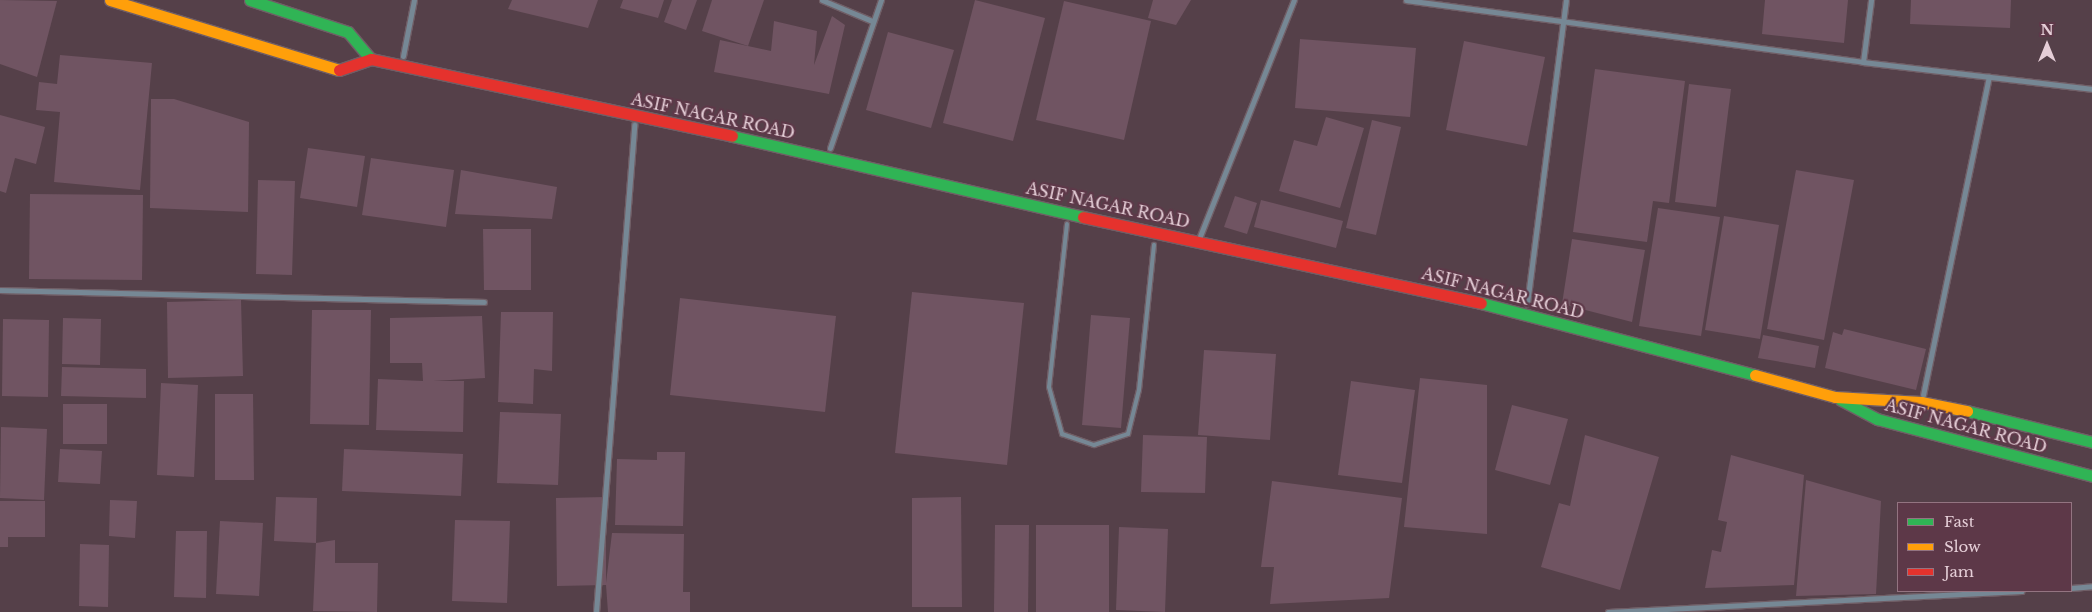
<!DOCTYPE html>
<style>
body{margin:0}
#map{position:relative;width:2092px;height:612px;overflow:hidden;background:#554049;font-family:"Libre Baskerville",serif}
div>[style]{position:absolute}
[style*='--x']{left:calc(var(--x)*1px);top:calc(var(--y)*1px);width:calc(var(--w)*1px);rotate:calc(var(--a)*1deg)}
.building>*{inset:0;background:#705462}
.roads{filter:drop-shadow(1px 0 #705e66) drop-shadow(-1px 0 #705e66) drop-shadow(0 1px #705e66) drop-shadow(0 -1px #705e66)}
.lane>*{height:4px;margin:-2px;padding:0 2px;transform-origin:2px;border-radius:2px;background:#768895}
.street>*{height:5px;margin:-2.5px;padding:0 2.5px;transform-origin:2.5px;border-radius:2.5px;background:#768895}
.fast>*{height:11px;margin:-5.5px;padding:0 5.5px;transform-origin:5.5px;border-radius:5.5px;background:#30b455}
.slow>*{height:11px;margin:-5.5px;padding:0 5.5px;transform-origin:5.5px;border-radius:5.5px;background:#ff9f0a}
.jam>*{height:11px;margin:-5.5px;padding:0 5.5px;transform-origin:5.5px;border-radius:5.5px;background:#e5322d}
span{translate:-50% -50%;white-space:nowrap;text-align:center;line-height:1.15;-webkit-text-stroke:4.5px #5d3848;paint-order:stroke}
.street-label{font-size:16px;color:#e5ced7}
.legend{position:absolute;left:1897px;top:502px;width:175px;height:90px;box-sizing:border-box;background:#5d3848;border:1px solid #937481;margin:0;padding:6px 9px;list-style:none;font-size:15px;color:#e5ced7}
.legend li{display:flex;align-items:center;gap:10px;height:25px}
.legend b{width:25px;border:1px solid #937481}
.north{position:absolute;left:2022px;top:20px;width:50px;height:50px;-webkit-text-stroke:4px #5d3848;paint-order:stroke;rotate:0deg;font-size:14px;font-weight:700;line-height:20px;text-align:center;color:#e5ced7}
.north::after{content:'';display:block;margin:auto;width:18px;height:22px;background:#e5ced7;clip-path:polygon(50% 0,100% 100%,50% 72%,0 100%)}
</style>
<div id="map">
<div class="building">
<div style="clip-path:polygon(0 0,57px 1px,37px 77px,0 64px)"></div>
<div style="clip-path:polygon(512px 0,598px 0,588px 28px,508px 9px)"></div>
<div style="clip-path:polygon(623px 0,664px 0,658px 18px,620px 8px)"></div>
<div style="clip-path:polygon(672px 0,697px 0,686px 30px,664px 22px)"></div>
<div style="clip-path:polygon(712px 0,764px 0,748px 46px,702px 31px)"></div>
<div style="clip-path:polygon(975px 0,1045px 18px,1013px 141px,943px 123px)"></div>
<div style="clip-path:polygon(1153px 0,1191px 0,1176px 25px,1148px 18px)"></div>
<div style="clip-path:polygon(1765px 0,1848px 0,1844px 43px,1762px 34px)"></div>
<div style="clip-path:polygon(1911px 0,2011px 0,2010px 28px,1910px 24px)"></div>
<div style="clip-path:polygon(1064px 1px,1151px 21px,1124px 140px,1036px 120px)"></div>
<div style="clip-path:polygon(832px 16px,845px 25px,829px 94px,714px 72px,720px 40px,771px 51px,774px 21px,817px 31px,814px 65px)"></div>
<div style="clip-path:polygon(888px 32px,954px 50px,931px 128px,866px 110px)"></div>
<div style="clip-path:polygon(1300px 39px,1416px 48px,1410px 117px,1295px 108px)"></div>
<div style="clip-path:polygon(1464px 41px,1545px 57px,1527px 146px,1446px 130px)"></div>
<div style="clip-path:polygon(60px 55px,152px 63px,140px 190px,54px 182px,60px 112px,36px 110px,39px 82px,57px 84px)"></div>
<div style="clip-path:polygon(1595px 69px,1685px 81px,1669px 203px,1653px 201px,1647px 242px,1573px 232px)"></div>
<div style="clip-path:polygon(1689px 84px,1731px 89px,1716px 207px,1675px 202px)"></div>
<div style="clip-path:polygon(151px 99px,174px 99px,249px 122px,248px 212px,150px 208px)"></div>
<div style="clip-path:polygon(0 115px,45px 127px,36px 164px,15px 158px,6px 193px,0 191px)"></div>
<div style="clip-path:polygon(1326px 117px,1364px 128px,1340px 208px,1279px 191px,1294px 140px,1317px 146px)"></div>
<div style="clip-path:polygon(1372px 120px,1401px 127px,1376px 235px,1346px 228px)"></div>
<div style="clip-path:polygon(308px 148px,365px 156px,357px 207px,300px 198px)"></div>
<div style="clip-path:polygon(371px 158px,454px 170px,446px 227px,362px 215px)"></div>
<div style="clip-path:polygon(461px 170px,557px 187px,552px 219px,455px 214px)"></div>
<div style="clip-path:polygon(1796px 170px,1854px 180px,1824px 340px,1767px 329px)"></div>
<div style="clip-path:polygon(258px 180px,295px 181px,292px 275px,256px 274px)"></div>
<div style="clip-path:polygon(30px 194px,143px 195px,142px 280px,29px 279px)"></div>
<div style="clip-path:polygon(1235px 196px,1257px 203px,1247px 234px,1224px 227px)"></div>
<div style="clip-path:polygon(1261px 200px,1343px 221px,1336px 248px,1254px 227px)"></div>
<div style="clip-path:polygon(1658px 208px,1720px 217px,1701px 336px,1639px 326px)"></div>
<div style="clip-path:polygon(1724px 216px,1779px 225px,1760px 339px,1705px 330px)"></div>
<div style="clip-path:polygon(483px 229px,531px 229px,531px 290px,484px 290px)"></div>
<div style="clip-path:polygon(1572px 239px,1645px 250px,1632px 322px,1562px 304px)"></div>
<div style="clip-path:polygon(912px 292px,1024px 303px,1007px 465px,895px 453px)"></div>
<div style="clip-path:polygon(680px 298px,836px 316px,825px 412px,670px 395px)"></div>
<div style="clip-path:polygon(241px 300px,243px 376px,168px 378px,167px 302px)"></div>
<div style="clip-path:polygon(312px 310px,371px 310px,369px 425px,310px 424px)"></div>
<div style="clip-path:polygon(501px 312px,553px 312px,552px 371px,534px 369px,533px 404px,498px 402px)"></div>
<div style="clip-path:polygon(1091px 315px,1130px 318px,1121px 428px,1082px 425px)"></div>
<div style="clip-path:polygon(482px 316px,485px 378px,433px 381px,464px 381px,463px 432px,376px 430px,378px 379px,423px 381px,422px 363px,390px 363px,390px 318px)"></div>
<div style="clip-path:polygon(63px 318px,101px 319px,100px 365px,62px 364px)"></div>
<div style="clip-path:polygon(3px 319px,49px 320px,48px 397px,2px 396px)"></div>
<div style="clip-path:polygon(1844px 329px,1926px 349px,1916px 390px,1825px 368px,1833px 332px,1842px 335px)"></div>
<div style="clip-path:polygon(1763px 335px,1819px 346px,1815px 368px,1758px 358px)"></div>
<div style="clip-path:polygon(1204px 350px,1276px 354px,1270px 440px,1198px 435px)"></div>
<div style="clip-path:polygon(62px 367px,146px 369px,146px 398px,61px 396px)"></div>
<div style="clip-path:polygon(1420px 378px,1487px 385px,1487px 534px,1404px 527px)"></div>
<div style="clip-path:polygon(1351px 381px,1415px 390px,1402px 483px,1338px 475px)"></div>
<div style="clip-path:polygon(161px 383px,198px 385px,194px 477px,157px 475px)"></div>
<div style="clip-path:polygon(215px 394px,253px 394px,254px 480px,215px 480px)"></div>
<div style="clip-path:polygon(63px 404px,107px 404px,107px 444px,63px 444px)"></div>
<div style="clip-path:polygon(1512px 405px,1568px 419px,1550px 485px,1495px 470px)"></div>
<div style="clip-path:polygon(500px 412px,561px 414px,558px 485px,497px 483px)"></div>
<div style="clip-path:polygon(1px 427px,47px 429px,44px 500px,0 498px)"></div>
<div style="clip-path:polygon(1143px 435px,1207px 437px,1205px 493px,1141px 492px)"></div>
<div style="clip-path:polygon(1585px 435px,1659px 457px,1620px 590px,1541px 567px,1559px 503px,1570px 506px)"></div>
<div style="clip-path:polygon(60px 449px,102px 451px,100px 484px,58px 482px)"></div>
<div style="clip-path:polygon(344px 449px,463px 454px,461px 496px,342px 491px)"></div>
<div style="clip-path:polygon(657px 452px,685px 452px,683px 526px,615px 525px,617px 459px,657px 460px)"></div>
<div style="clip-path:polygon(1731px 455px,1804px 475px,1794px 585px,1705px 588px,1712px 550px,1721px 552px,1727px 522px,1718px 520px)"></div>
<div style="clip-path:polygon(1806px 480px,1881px 501px,1876px 594px,1796px 596px)"></div>
<div style="clip-path:polygon(1272px 481px,1402px 498px,1389px 598px,1270px 604px,1274px 567px,1261px 567px)"></div>
<div style="clip-path:polygon(276px 497px,317px 498px,316px 543px,274px 541px)"></div>
<div style="clip-path:polygon(606px 497px,606px 583px,612px 533px,684px 534px,683px 592px,690px 592px,690px 612px,608px 612px,606px 585px,557px 586px,556px 498px)"></div>
<div style="clip-path:polygon(961px 497px,962px 607px,912px 607px,912px 498px)"></div>
<div style="clip-path:polygon(110px 500px,137px 501px,135px 538px,109px 536px)"></div>
<div style="clip-path:polygon(0 501px,45px 501px,45px 537px,8px 537px,8px 547px,0 547px)"></div>
<div style="clip-path:polygon(455px 520px,510px 521px,507px 603px,452px 601px)"></div>
<div style="clip-path:polygon(220px 521px,263px 523px,259px 596px,216px 594px)"></div>
<div style="clip-path:polygon(995px 525px,1029px 525px,1028px 612px,994px 612px)"></div>
<div style="clip-path:polygon(1036px 525px,1109px 525px,1109px 612px,1036px 612px)"></div>
<div style="clip-path:polygon(1119px 527px,1168px 529px,1165px 612px,1116px 610px)"></div>
<div style="clip-path:polygon(176px 531px,207px 531px,206px 598px,174px 597px)"></div>
<div style="clip-path:polygon(335px 540px,335px 563px,378px 563px,377px 612px,313px 611px,316px 543px)"></div>
<div style="clip-path:polygon(80px 544px,109px 545px,108px 607px,79px 606px)"></div>
</div>
<div class="roads">
<div class="lane">
<div style="--x:1067;--y:224;--w:164;--a:96.3"></div>
<div style="--x:1049;--y:387;--w:49;--a:74.5"></div>
<div style="--x:1062;--y:434;--w:34;--a:19"></div>
<div style="--x:1094;--y:445;--w:36;--a:-18"></div>
<div style="--x:1128;--y:434;--w:45;--a:-76"></div>
<div style="--x:1139;--y:390;--w:146;--a:-84.1"></div>
</div>
<div class="street">
<div style="--x:822;--y:0;--w:54;--a:22.8"></div>
<div style="--x:1406;--y:0;--w:461;--a:7.7"></div>
<div style="--x:1863;--y:62;--w:231;--a:6.7"></div>
<div style="--x:403;--y:56;--w:57;--a:-78.9"></div>
<div style="--x:1863;--y:62;--w:63;--a:-82.6"></div>
<div style="--x:830;--y:148;--w:157;--a:-71"></div>
<div style="--x:1200;--y:236;--w:254;--a:-68.3"></div>
<div style="--x:0;--y:290;--w:484;--a:1.4"></div>
<div style="--x:1527;--y:304;--w:306;--a:-82.7"></div>
<div style="--x:1923;--y:395;--w:325;--a:-78.3"></div>
<div style="--x:2071;--y:588;--w:21;--a:-5"></div>
<div style="--x:596;--y:612;--w:489;--a:-85.5"></div>
<div style="--x:1608;--y:612;--w:414;--a:-2.9"></div>
</div>
<div class="fast">
<div style="--x:250;--y:0;--w:103;--a:18.1"></div>
<div style="--x:348;--y:32;--w:35;--a:50"></div>
<div style="--x:732;--y:136;--w:360;--a:13"></div>
<div style="--x:1481;--y:303;--w:283;--a:14.7"></div>
<div style="--x:1841;--y:400;--w:41;--a:27.8"></div>
<div style="--x:1877;--y:419;--w:222;--a:14.8"></div>
<div style="--x:1967;--y:411;--w:129;--a:13.9"></div>
</div>
<div class="slow">
<div style="--x:110;--y:0;--w:239;--a:17"></div>
<div style="--x:1755;--y:375;--w:83;--a:15.4"></div>
<div style="--x:1835;--y:397;--w:86;--a:3.3"></div>
<div style="--x:1921;--y:402;--w:47;--a:11.1"></div>
</div>
<div class="jam">
<div style="--x:339;--y:70;--w:34;--a:-19"></div>
<div style="--x:371;--y:59;--w:369;--a:12"></div>
<div style="--x:1083;--y:217;--w:407;--a:12.2"></div>
</div>
</div>
<div class="street-label">
<span style="left:713px;top:116px;rotate:12deg">ASIF NAGAR ROAD</span>
<span style="left:1108px;top:205px;rotate:12deg">ASIF NAGAR ROAD</span>
<span style="left:1503px;top:293px;rotate:14deg">ASIF NAGAR ROAD</span>
<span style="left:1966px;top:426px;rotate:15deg">ASIF NAGAR ROAD</span>
</div>
<ul class="legend">
<li><b style="height:6px;background:#30b455"></b>Fast</li>
<li><b style="height:6px;background:#ff9f0a"></b>Slow</li>
<li><b style="height:6px;background:#e5322d"></b>Jam</li>
</ul>
<div class="north">N</div>
</div>
